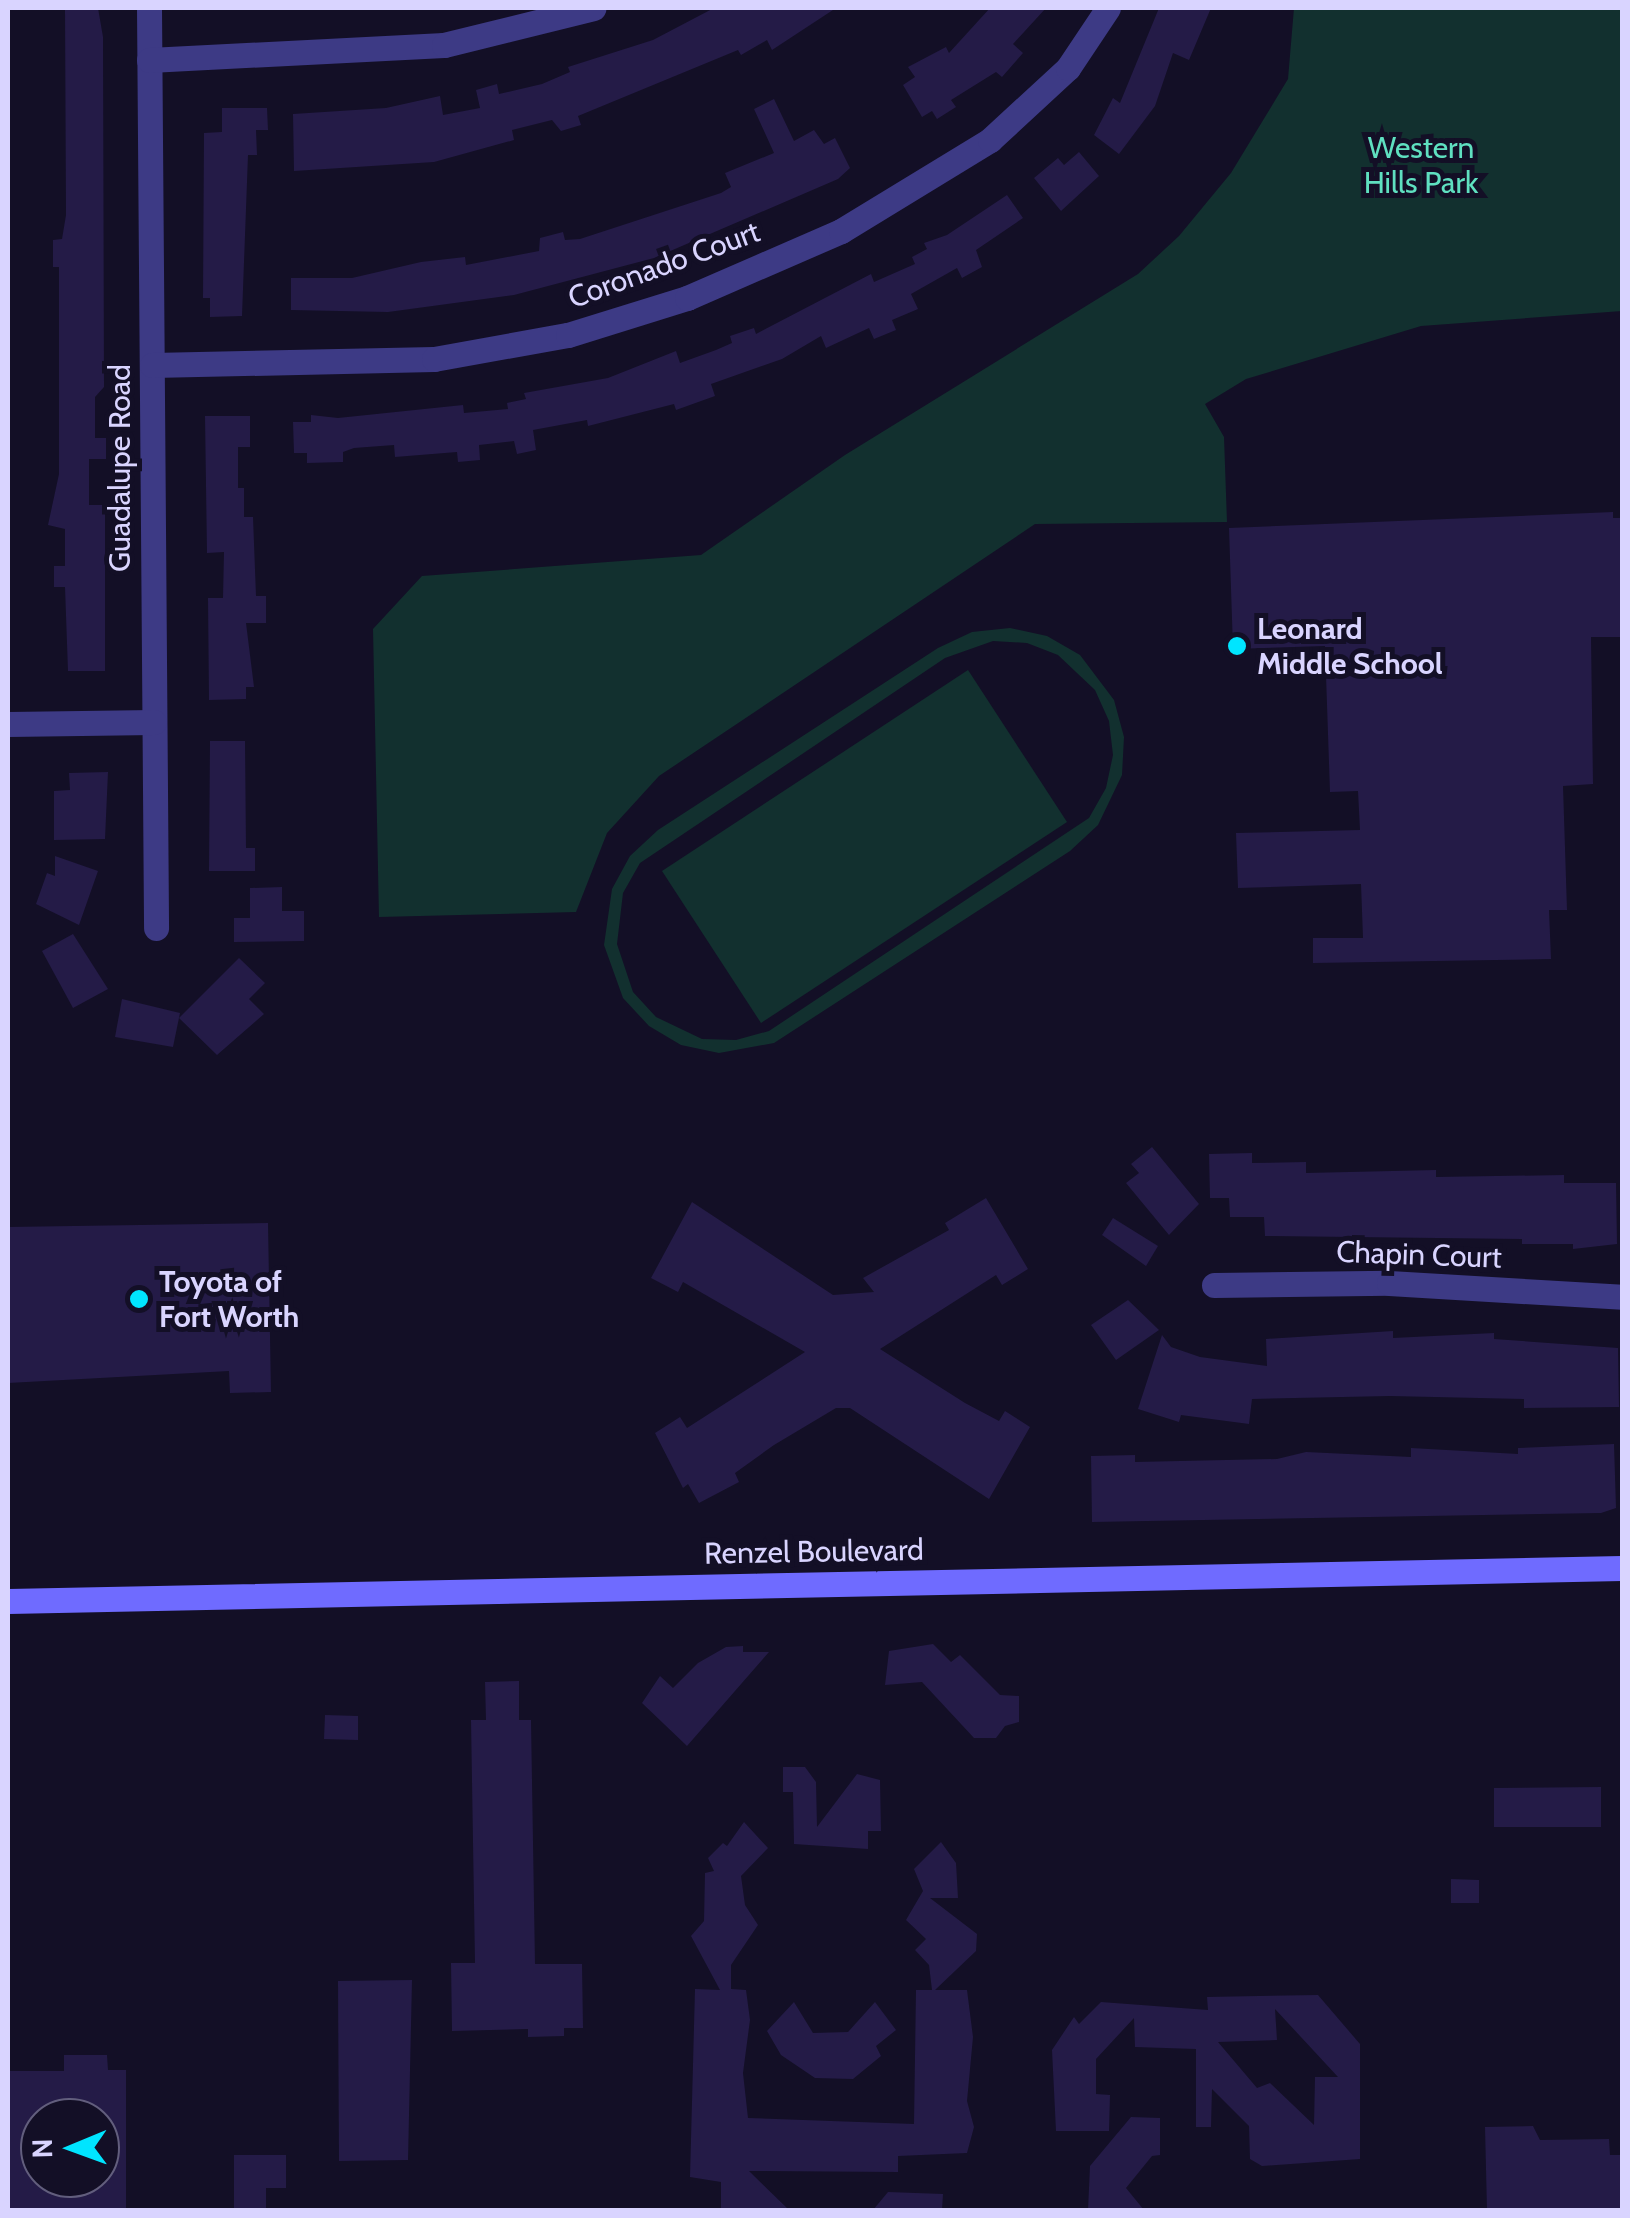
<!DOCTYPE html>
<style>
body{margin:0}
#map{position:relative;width:1630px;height:2218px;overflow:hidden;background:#130f26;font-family:Cabin,sans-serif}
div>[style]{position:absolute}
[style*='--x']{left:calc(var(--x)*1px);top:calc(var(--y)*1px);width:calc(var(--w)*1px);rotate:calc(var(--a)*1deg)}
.green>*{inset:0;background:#12302f}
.building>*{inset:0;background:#241b47}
.street>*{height:25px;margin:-12.5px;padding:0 12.5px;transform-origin:12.5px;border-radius:12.5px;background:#3d3a85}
.secondary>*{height:25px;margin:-12.5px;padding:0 12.5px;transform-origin:12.5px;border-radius:12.5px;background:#6f6bff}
.dots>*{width:28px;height:28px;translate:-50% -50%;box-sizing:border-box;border:5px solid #130f26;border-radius:50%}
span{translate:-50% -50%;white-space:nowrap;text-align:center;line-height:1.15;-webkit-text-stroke:10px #130f26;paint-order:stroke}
.park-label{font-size:30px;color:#5fe0c0}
.street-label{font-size:30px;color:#d9d4ff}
.poi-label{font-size:30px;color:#d9d4ff;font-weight:700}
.left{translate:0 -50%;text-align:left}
.frame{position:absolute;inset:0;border:10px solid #d9d4ff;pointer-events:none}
.north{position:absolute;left:20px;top:2098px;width:100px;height:100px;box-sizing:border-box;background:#130f26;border:2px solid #625e7d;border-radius:50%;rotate:269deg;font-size:28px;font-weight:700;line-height:40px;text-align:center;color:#d9d4ff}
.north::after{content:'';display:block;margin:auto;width:35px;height:45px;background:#00e5ff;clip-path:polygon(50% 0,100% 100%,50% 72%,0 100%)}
</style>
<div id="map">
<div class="green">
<div style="clip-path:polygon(1294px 8px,1622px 8px,1622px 311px,1421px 326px,1246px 379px,1205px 404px,1224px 437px,1227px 522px,1035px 524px,659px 776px,607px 833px,576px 912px,379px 917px,373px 629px,422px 576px,701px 555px,845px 455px,1138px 274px,1179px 236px,1231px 173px,1288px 79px)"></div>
<div style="clip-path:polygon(evenodd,1010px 628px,1047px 636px,1080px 655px,1114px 700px,1124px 737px,1122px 775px,1098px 825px,1070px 851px,774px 1043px,719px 1053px,681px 1045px,649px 1026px,623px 998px,604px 945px,612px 889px,630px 856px,658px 830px,938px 648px,972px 632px,1010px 628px,993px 641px,1027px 643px,1058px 655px,1095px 690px,1109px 721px,1113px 755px,1106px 788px,1089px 818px,769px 1031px,736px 1040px,702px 1039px,656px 1017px,633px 992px,617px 944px,623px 893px,640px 863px,945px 658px,993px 641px)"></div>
<div style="clip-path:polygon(968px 670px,1067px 822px,761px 1023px,662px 871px)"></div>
</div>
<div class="building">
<div style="clip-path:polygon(65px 8px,98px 8px,103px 37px,104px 387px,95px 397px,95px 438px,106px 438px,106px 459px,89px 459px,89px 505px,105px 505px,105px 671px,68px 671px,65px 587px,54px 587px,54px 566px,65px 566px,65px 529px,48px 525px,59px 474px,59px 267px,53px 267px,53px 240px,62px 239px,66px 215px)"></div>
<div style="clip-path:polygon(714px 8px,836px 8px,772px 50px,767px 40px,741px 55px,738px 50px,578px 116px,581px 125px,561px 131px,552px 120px,512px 130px,514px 140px,434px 162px,294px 171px,293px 114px,386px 108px,440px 96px,443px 115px,480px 108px,476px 90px,497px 84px,499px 94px,542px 84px,570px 72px,568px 67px,653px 40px)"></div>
<div style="clip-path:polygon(990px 8px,1046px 8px,1013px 44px,1023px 53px,1002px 77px,996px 72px,951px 100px,956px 107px,937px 119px,932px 111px,922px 117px,903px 85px,915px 77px,908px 67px,946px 47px,949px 53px)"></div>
<div style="clip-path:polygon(1159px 8px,1211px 8px,1189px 60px,1173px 53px,1155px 106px,1119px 154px,1094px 135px,1113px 98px,1120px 103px)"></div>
<div style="clip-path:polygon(774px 99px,794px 141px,814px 130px,824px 144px,835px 138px,850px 168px,838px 179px,654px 258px,514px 295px,388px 312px,291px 310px,291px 278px,352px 278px,421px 262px,465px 257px,466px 265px,539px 251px,540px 238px,563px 232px,565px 240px,580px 239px,721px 193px,731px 187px,725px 173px,774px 153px,754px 109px)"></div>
<div style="clip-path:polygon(222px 108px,267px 108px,268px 130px,256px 130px,257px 155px,248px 155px,242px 316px,210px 317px,210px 298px,203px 298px,204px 133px,222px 132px)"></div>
<div style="clip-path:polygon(1079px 152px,1099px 176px,1061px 211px,1034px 178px,1058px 158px,1064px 165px)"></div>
<div style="clip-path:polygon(1007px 195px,1023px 218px,976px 250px,982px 267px,962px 278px,957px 268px,911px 294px,918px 309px,892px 320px,896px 330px,874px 339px,869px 328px,826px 348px,821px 336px,782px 359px,711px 384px,715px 396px,676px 410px,674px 404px,588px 426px,587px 420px,533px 430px,536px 450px,517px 454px,514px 441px,479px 445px,480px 460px,458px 462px,457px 452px,395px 457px,394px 445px,354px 448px,343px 452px,343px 462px,307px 463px,307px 453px,294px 453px,293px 422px,311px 422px,311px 415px,338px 418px,463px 405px,464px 413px,508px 409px,507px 403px,526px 399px,524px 393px,608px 378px,676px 351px,680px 363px,716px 350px,732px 343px,730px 336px,754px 328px,756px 334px,871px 274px,874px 282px,915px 264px,912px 257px,927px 249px,924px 243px,947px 235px)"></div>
<div style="clip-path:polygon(205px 416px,250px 416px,250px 447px,238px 447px,238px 488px,244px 488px,244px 517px,253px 517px,256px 596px,266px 596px,266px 623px,246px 623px,254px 687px,246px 687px,246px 699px,209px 700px,208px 598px,223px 598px,224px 552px,207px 553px)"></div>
<div style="clip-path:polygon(1613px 512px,1613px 518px,1622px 518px,1622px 637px,1591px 637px,1593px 784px,1563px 786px,1567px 910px,1549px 910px,1551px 959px,1313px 963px,1313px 938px,1363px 938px,1361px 884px,1238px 888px,1236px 833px,1360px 830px,1358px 791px,1330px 792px,1325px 646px,1233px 649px,1229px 528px)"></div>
<div style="clip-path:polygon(210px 741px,245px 741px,246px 848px,255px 848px,255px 871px,209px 871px)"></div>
<div style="clip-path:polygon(108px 772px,105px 839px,54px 840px,54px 791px,70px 790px,69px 773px)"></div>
<div style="clip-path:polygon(55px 856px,98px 871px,79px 925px,36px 904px,47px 873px,55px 876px)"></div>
<div style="clip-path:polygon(282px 887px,282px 911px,304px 911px,304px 941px,234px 942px,234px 918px,250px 918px,250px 888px)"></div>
<div style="clip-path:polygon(73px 934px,108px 989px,73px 1008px,42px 951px)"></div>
<div style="clip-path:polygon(239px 958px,265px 983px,249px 999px,264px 1014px,217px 1055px,179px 1018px)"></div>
<div style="clip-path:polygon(122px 999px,180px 1013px,173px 1047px,115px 1037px)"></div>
<div style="clip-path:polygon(1152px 1147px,1199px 1204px,1169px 1235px,1126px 1183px,1139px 1173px,1131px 1164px)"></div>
<div style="clip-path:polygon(1252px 1153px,1252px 1163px,1306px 1162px,1306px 1173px,1436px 1170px,1436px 1177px,1564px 1175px,1564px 1183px,1616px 1183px,1617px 1244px,1573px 1249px,1573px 1244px,1522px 1244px,1522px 1239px,1265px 1236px,1264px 1217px,1230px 1217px,1229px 1198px,1210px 1198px,1209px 1154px)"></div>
<div style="clip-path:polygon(986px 1198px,1028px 1269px,1002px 1285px,996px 1275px,880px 1349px,965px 1403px,999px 1421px,1005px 1411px,1030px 1427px,989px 1499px,850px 1408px,836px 1408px,774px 1445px,735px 1473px,739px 1482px,699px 1503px,688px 1484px,683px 1488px,655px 1433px,680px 1417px,687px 1428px,805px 1352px,683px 1282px,678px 1292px,651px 1278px,692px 1202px,833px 1295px,874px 1292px,863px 1278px,949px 1230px,945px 1223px)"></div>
<div style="clip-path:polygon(1113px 1218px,1158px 1246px,1146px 1266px,1102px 1235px)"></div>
<div style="clip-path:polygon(268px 1223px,271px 1392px,230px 1393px,229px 1371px,8px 1383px,8px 1227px)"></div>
<div style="clip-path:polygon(1128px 1300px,1159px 1330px,1116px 1360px,1091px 1325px)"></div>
<div style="clip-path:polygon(1393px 1331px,1393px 1338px,1494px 1333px,1494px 1339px,1618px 1348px,1619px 1407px,1524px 1408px,1524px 1399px,1390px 1396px,1252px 1399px,1249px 1424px,1181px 1415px,1179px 1422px,1138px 1409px,1162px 1335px,1171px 1347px,1200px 1357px,1267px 1366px,1266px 1339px)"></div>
<div style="clip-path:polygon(1614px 1444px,1616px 1508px,1601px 1513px,1092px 1522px,1091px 1456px,1135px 1455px,1135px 1462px,1277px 1459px,1306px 1452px,1411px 1457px,1411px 1448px,1518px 1454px,1518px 1448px)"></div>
<div style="clip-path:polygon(933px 1644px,951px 1662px,960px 1655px,1000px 1695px,1019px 1696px,1019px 1722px,1005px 1726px,996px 1738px,974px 1738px,922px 1682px,885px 1685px,889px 1651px)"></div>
<div style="clip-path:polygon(743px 1646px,743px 1652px,769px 1652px,687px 1746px,642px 1703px,660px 1676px,673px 1688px,698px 1663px,726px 1647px)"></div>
<div style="clip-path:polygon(519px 1681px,519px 1720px,531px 1720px,535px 1964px,582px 1964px,583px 2028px,564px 2028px,564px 2036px,528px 2037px,528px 2029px,452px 2031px,451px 1963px,475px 1963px,471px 1720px,486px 1720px,485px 1682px)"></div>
<div style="clip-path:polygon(325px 1715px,358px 1716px,358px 1740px,324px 1739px)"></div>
<div style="clip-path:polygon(783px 1767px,805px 1767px,816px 1782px,817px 1827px,857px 1774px,880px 1780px,881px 1831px,868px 1831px,868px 1849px,794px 1844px,793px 1792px,783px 1792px)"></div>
<div style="clip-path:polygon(1601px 1787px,1601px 1827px,1494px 1827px,1494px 1788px)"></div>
<div style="clip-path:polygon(744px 1822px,768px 1848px,741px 1876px,745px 1905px,758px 1925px,731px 1965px,731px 1989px,746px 1990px,750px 2020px,743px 2073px,748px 2118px,914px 2124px,916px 1990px,932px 1990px,929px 1965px,915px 1950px,926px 1939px,906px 1920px,923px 1891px,914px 1869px,941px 1842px,956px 1863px,958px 1898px,930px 1898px,977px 1934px,976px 1951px,935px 1990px,967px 1990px,973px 2037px,967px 2101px,974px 2127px,967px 2153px,898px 2156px,898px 2172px,749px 2171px,789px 2210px,721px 2210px,721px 2182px,690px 2177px,695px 1989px,720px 1990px,691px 1936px,704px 1921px,705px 1873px,714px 1871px,708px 1858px,723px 1843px,727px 1846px)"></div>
<div style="clip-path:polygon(1451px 1879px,1479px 1880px,1479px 1903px,1451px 1903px)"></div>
<div style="clip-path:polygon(412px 1980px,408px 2160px,339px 2161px,338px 1981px)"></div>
<div style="clip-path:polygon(evenodd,1318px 1995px,1360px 2044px,1360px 2159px,1262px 2166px,1250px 2159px,1249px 2126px,1212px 2089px,1211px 2127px,1196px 2127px,1196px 2049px,1135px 2047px,1134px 2018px,1096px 2059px,1096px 2094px,1110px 2095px,1109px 2131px,1056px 2131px,1052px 2050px,1074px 2017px,1079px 2024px,1101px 2002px,1208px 2010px,1207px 1997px,1318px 1995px,1275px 2009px,1338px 2077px,1315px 2077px,1314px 2125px,1270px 2083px,1257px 2088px,1218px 2042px,1277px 2040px,1275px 2009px)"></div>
<div style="clip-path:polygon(794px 2002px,813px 2033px,848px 2032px,875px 2002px,896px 2030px,876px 2046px,881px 2056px,853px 2079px,815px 2078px,781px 2055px,767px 2031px)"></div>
<div style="clip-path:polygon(evenodd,64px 2055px,107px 2055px,108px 2070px,126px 2070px,126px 2210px,8px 2210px,8px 2071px,64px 2071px,64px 2055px,40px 2118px,100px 2118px,100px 2178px,40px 2178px,40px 2118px)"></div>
<div style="clip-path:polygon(1131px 2117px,1160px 2118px,1160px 2155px,1152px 2156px,1126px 2188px,1144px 2210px,1088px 2210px,1090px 2166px)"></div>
<div style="clip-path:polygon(1533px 2126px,1540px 2140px,1609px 2139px,1610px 2155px,1622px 2155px,1622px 2210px,1487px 2210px,1485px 2127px)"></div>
<div style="clip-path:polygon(234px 2155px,286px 2155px,286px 2188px,266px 2188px,266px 2210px,234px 2210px)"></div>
<div style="clip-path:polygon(888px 2192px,943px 2194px,942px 2210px,873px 2210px)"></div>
</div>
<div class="street">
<div style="--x:149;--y:8;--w:920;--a:89.56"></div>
<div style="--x:149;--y:60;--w:295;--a:-2.9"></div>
<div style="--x:444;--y:45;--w:154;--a:-13.9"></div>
<div style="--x:152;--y:365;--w:282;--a:-1.2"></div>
<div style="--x:434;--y:359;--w:136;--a:-10.2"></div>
<div style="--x:568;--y:335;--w:125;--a:-17.3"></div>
<div style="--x:687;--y:298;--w:168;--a:-23.5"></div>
<div style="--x:841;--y:231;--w:175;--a:-31.4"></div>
<div style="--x:990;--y:140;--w:106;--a:-42.7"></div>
<div style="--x:1068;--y:68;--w:72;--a:-56.3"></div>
<div style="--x:8;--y:724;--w:146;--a:-0.8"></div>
<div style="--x:1214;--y:1285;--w:175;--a:-0.7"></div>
<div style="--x:1389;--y:1283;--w:233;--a:3.4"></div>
</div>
<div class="secondary">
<div style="--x:8;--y:1601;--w:1614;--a:-1.17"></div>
</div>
<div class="dots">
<div style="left:1237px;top:646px;background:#00e5ff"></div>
<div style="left:139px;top:1299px;background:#00e5ff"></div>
</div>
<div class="park-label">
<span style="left:1421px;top:165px">Western<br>Hills Park</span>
</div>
<div class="street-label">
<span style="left:664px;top:265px;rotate:-20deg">Coronado Court</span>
<span style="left:120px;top:468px;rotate:-90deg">Guadalupe Road</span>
<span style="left:1419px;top:1255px;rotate:2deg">Chapin Court</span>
<span style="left:814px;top:1552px;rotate:-1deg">Renzel Boulevard</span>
</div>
<div class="poi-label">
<span class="left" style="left:1257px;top:646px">Leonard<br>Middle School</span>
<span class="left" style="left:159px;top:1299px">Toyota of<br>Fort Worth</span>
</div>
<div class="frame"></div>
<div class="north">N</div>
</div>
